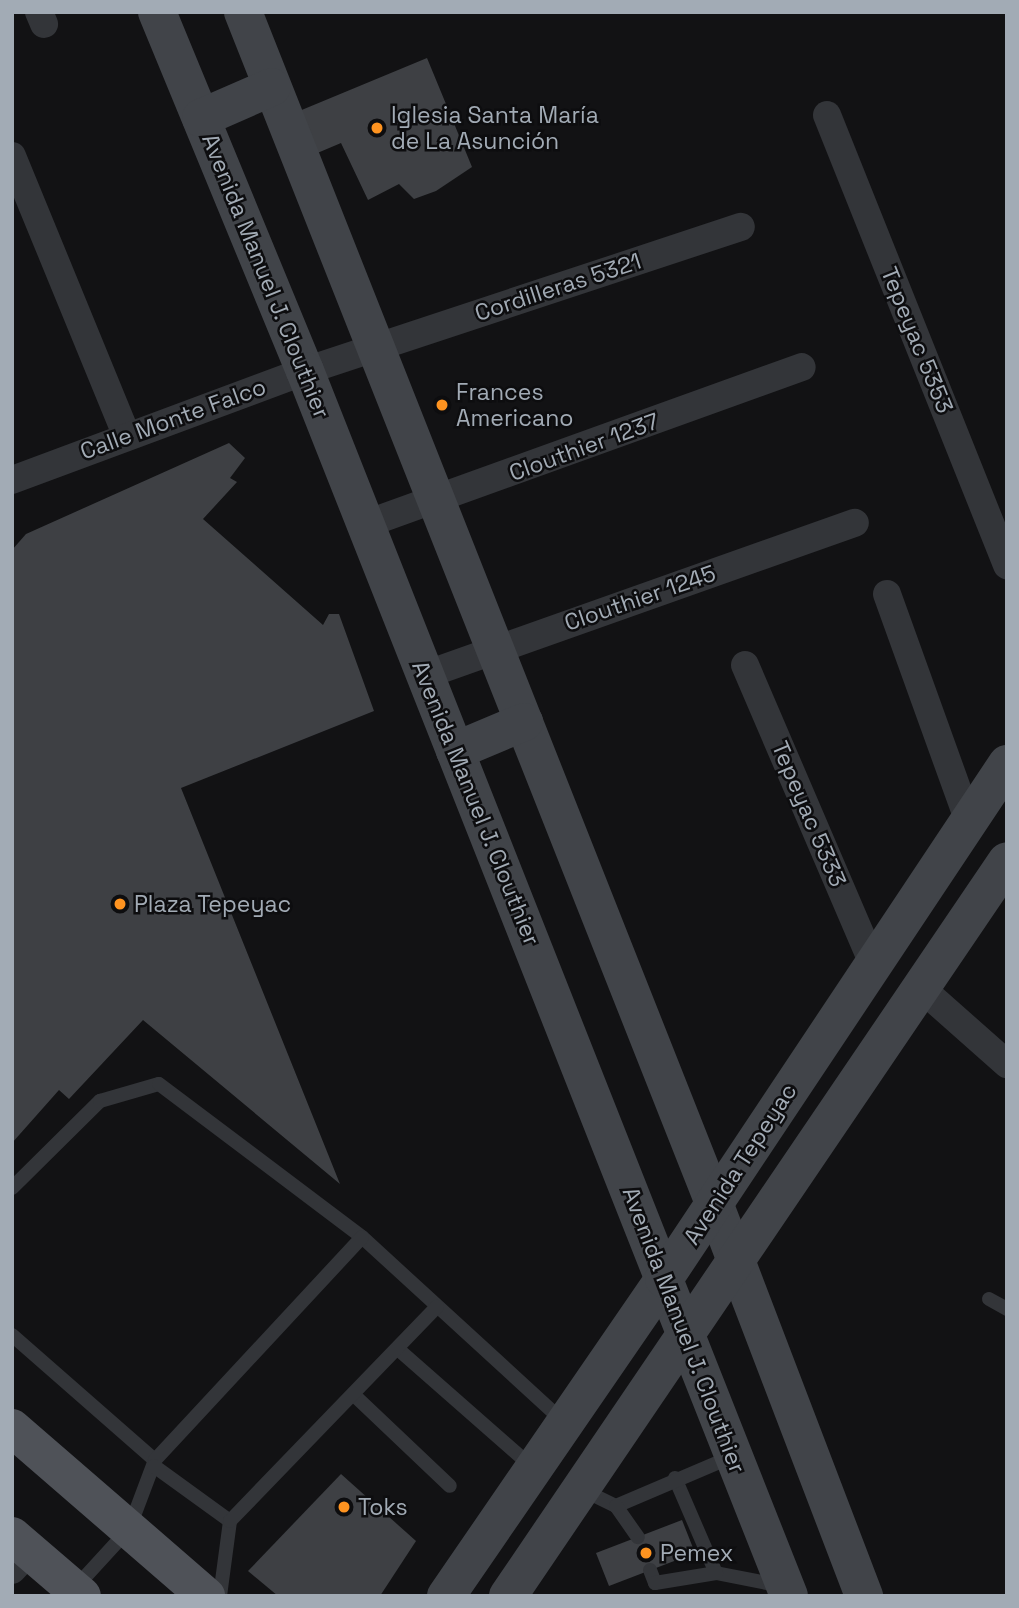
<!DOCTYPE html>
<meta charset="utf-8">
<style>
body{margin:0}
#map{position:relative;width:1019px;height:1608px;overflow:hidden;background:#121214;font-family:"Space Grotesk",sans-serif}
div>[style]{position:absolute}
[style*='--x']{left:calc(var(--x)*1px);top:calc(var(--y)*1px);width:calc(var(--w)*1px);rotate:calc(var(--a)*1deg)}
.building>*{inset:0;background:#3e4044}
.lane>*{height:14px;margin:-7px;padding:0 7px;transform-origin:7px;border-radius:7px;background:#333539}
.street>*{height:28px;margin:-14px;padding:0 14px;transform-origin:14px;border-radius:14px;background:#333539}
.secondary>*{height:38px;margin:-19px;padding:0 19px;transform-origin:19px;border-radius:19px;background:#414449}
.primary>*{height:38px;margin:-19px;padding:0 19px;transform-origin:19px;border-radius:19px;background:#4f5258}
.dots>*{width:19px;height:19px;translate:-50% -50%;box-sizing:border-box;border:4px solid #0d0d0f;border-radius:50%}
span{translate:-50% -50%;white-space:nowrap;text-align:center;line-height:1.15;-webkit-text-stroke:5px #0d0d0f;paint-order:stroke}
.poi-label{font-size:23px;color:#a2abb5}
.left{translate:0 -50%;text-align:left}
.street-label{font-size:23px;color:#a2abb5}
.frame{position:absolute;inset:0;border:14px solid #a2abb5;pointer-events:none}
</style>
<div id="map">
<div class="building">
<div style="clip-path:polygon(427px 58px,472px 167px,436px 191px,414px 199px,399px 184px,368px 200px,341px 143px,315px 154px,292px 114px)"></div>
<div style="clip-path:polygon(229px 443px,245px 458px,230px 478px,237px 482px,203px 519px,323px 625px,329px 614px,339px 614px,374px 711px,181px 788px,340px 1184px,143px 1020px,69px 1099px,59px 1090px,12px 1143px,12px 550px,26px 534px)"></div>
<div style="clip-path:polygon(341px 1474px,416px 1541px,380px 1596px,278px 1596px,248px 1571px)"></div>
<div style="clip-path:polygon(682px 1520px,695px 1553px,609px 1586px,596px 1553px)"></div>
</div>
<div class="lane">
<div style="--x:12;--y:1188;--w:124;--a:-44.7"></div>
<div style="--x:100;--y:1101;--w:61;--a:-16.1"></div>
<div style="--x:159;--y:1084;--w:254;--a:37"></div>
<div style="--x:362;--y:1237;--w:274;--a:42.5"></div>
<div style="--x:989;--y:1299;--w:21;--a:29"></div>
<div style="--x:12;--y:1335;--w:190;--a:41.2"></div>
<div style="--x:155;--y:1460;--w:74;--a:110.6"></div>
<div style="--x:129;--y:1529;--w:80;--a:132.5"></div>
<div style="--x:399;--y:1350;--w:177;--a:41.3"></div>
<div style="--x:354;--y:1395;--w:132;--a:43.5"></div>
<div style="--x:155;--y:1460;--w:304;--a:-47.1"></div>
<div style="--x:154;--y:1466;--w:94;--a:35.9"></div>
<div style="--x:675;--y:1478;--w:103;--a:66.7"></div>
<div style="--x:716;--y:1573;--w:67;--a:11.1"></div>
<div style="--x:583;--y:1490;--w:37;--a:26"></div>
<div style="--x:616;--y:1506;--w:125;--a:-23.1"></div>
<div style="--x:616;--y:1506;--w:38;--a:55"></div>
<div style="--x:650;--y:1570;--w:14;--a:69"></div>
<div style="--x:655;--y:1583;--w:62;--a:-9.3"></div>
<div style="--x:220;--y:1596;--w:76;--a:-82.4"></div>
<div style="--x:230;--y:1521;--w:298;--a:-46"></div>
</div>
<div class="street">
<div style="--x:39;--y:12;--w:13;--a:67"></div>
<div style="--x:827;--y:115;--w:485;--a:68.2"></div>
<div style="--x:12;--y:156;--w:300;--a:67.7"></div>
<div style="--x:12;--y:480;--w:313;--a:-20.4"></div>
<div style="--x:305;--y:371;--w:459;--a:-18.3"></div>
<div style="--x:366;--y:524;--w:463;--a:-19.8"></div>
<div style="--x:887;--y:594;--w:239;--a:70.2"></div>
<div style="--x:745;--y:665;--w:324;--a:66.8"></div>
<div style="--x:425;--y:675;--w:456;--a:-19.5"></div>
<div style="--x:921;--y:988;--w:115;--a:41.5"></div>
<div style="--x:12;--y:1570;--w:26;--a:-47"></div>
</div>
<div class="secondary">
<div style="--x:157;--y:12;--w:388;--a:67.6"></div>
<div style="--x:305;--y:371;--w:1317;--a:68.44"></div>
<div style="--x:243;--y:12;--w:1281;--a:68.42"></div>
<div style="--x:714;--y:1203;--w:421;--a:69.1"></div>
<div style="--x:201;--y:118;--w:77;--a:-23.6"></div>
<div style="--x:455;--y:751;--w:75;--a:-22.8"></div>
<div style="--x:446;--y:1596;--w:385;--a:-55.5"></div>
<div style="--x:664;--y:1279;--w:619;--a:-56.34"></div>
<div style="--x:508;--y:1596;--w:888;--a:-55.83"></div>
</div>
<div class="primary">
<div style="--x:12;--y:1428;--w:257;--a:40.9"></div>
<div style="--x:12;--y:1536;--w:92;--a:40.6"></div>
</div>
<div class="dots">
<div style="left:377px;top:128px;background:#fe9320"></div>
<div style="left:442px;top:405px;background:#fe9320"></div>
<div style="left:120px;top:904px;background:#fe9320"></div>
<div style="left:344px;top:1507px;background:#fe9320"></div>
<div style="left:646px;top:1553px;background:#fe9320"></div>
</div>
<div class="poi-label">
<span class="left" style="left:391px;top:128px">Iglesia Santa María<br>de La Asunción</span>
<span class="left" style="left:456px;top:405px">Frances<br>Americano</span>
<span class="left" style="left:134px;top:904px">Plaza Tepeyac</span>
<span class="left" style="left:358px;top:1507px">Toks</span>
<span class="left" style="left:660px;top:1553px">Pemex</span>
</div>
<div class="street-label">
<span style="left:266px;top:276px;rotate:68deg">Avenida Manuel J. Clouthier</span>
<span style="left:558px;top:287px;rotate:-18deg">Cordilleras 5321</span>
<span style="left:917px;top:340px;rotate:68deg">Tepeyac 5353</span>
<span style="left:173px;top:419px;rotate:-20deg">Calle Monte Falco</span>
<span style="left:584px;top:447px;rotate:-20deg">Clouthier 1237</span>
<span style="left:640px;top:598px;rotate:-19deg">Clouthier 1245</span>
<span style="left:476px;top:803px;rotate:68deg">Avenida Manuel J. Clouthier</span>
<span style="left:809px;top:814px;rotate:67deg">Tepeyac 5333</span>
<span style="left:740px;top:1164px;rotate:-57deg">Avenida Tepeyac</span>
<span style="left:684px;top:1330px;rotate:69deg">Avenida Manuel J. Clouthier</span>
</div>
<div class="frame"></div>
</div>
